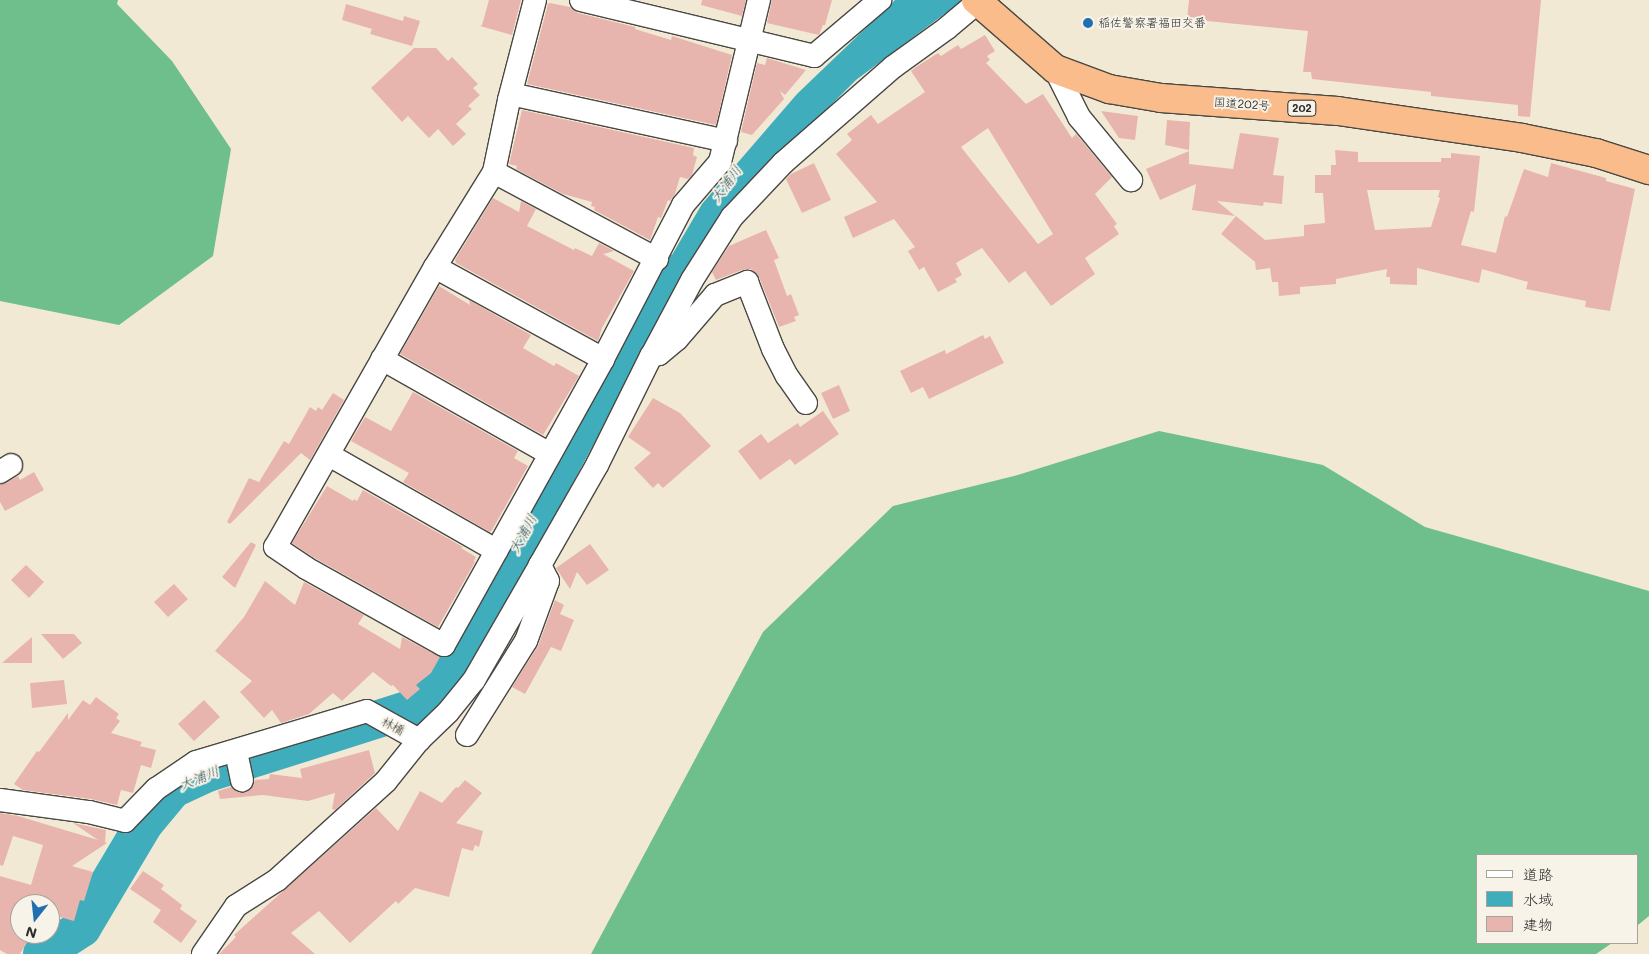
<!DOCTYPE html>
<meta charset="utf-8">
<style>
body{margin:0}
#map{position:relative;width:1649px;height:954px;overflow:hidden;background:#f2e9d4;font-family:Mali,"Klee One",sans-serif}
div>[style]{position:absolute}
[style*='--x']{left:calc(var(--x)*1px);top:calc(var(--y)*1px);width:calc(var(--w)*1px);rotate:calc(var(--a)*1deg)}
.forest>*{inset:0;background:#6ebf8b}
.water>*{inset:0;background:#40adbd}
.river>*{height:38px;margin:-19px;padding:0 19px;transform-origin:19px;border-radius:19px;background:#40adbd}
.building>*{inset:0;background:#e8b5ae}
.roads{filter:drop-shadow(1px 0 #494844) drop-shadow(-1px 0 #494844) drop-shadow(0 1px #494844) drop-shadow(0 -1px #494844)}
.minor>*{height:22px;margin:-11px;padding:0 11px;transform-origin:11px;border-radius:11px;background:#fff}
.highway>*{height:28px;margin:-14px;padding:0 14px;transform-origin:14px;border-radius:14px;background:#f9bc8a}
.dots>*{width:14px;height:14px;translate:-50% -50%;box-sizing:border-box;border:2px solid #f7f3e8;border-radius:50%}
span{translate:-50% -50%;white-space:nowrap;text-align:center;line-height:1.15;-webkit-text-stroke:4px #f7f3e8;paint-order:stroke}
.shield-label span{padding:1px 4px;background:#f7f3e8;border:1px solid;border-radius:4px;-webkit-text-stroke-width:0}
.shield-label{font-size:11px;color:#2b2b2b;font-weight:700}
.poi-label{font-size:12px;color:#2b2b2b}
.left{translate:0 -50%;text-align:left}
.street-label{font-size:12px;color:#2b2b2b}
.water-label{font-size:14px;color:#32585e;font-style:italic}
.legend{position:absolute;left:1476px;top:854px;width:162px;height:90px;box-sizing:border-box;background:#f7f3e8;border:1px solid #a5a39c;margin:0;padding:6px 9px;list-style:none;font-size:15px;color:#2b2b2b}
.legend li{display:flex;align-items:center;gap:10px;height:25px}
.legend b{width:25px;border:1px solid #a5a39c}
.north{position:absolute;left:10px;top:894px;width:50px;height:50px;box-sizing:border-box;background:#f7f3e8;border:1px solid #a5a39c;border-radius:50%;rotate:196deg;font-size:14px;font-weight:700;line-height:20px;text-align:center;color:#2b2b2b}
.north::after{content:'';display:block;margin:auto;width:18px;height:22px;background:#1f6fb2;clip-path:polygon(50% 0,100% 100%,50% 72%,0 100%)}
</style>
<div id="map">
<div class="forest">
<div style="clip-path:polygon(0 0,118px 0,117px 4px,172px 61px,231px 149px,213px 256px,119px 325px,0 301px)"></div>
<div style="clip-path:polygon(1159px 431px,1323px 465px,1425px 527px,1649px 591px,1649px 916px,1638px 925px,1638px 855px,1478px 855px,1478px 943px,1612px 943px,1596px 954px,591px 954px,763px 632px,893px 506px,1014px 476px)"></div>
</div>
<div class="water">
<div style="clip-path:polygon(895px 0,963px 0,856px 80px,782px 154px,659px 326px,636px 316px,702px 204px,797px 94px)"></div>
</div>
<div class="river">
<div style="--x:42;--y:954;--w:48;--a:-33"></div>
<div style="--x:82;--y:928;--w:121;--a:-59.2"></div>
<div style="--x:144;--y:824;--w:45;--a:-50.4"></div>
<div style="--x:173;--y:789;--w:38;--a:-25"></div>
<div style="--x:208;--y:773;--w:229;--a:-17.6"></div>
<div style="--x:426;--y:704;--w:165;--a:-59.9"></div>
<div style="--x:509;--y:561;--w:328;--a:-61.6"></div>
</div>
<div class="building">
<div style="clip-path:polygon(489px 0,521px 0,512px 35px,480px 26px,482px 25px)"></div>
<div style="clip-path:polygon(702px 0,746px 0,742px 16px,701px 5px)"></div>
<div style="clip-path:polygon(772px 0,832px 0,825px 25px,823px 25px,819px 35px,767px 23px)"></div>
<div style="clip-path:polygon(1189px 0,1541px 0,1530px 117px,1518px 116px,1518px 105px,1431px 96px,1431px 92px,1312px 79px,1311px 72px,1303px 72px,1308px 31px,1187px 19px)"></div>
<div style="clip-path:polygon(550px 3px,570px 7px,578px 13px,635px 27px,635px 29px,671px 40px,672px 36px,732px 55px,716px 125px,527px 84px,548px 4px)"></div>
<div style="clip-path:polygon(346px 4px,403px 21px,404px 16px,420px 21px,412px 46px,370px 34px,372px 29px,342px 20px)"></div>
<div style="clip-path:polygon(evenodd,985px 35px,995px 51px,987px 56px,990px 60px,986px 63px,1026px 104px,1043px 94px,1072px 138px,1076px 134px,1112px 177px,1095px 194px,1117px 224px,1114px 226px,1119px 234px,1085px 258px,1095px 274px,1051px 306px,1025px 271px,1009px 283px,982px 248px,956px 263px,962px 275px,955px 279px,957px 282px,938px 292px,924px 267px,919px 270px,908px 251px,915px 247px,894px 219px,853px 238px,844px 217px,877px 202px,836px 154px,852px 140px,847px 134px,871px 115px,878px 124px,925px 92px,911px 71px,916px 67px,938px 53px,941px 56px,958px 45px,961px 49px,985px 35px,988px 128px,1053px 234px,1038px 244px,961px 147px,988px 128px)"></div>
<div style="clip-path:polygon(414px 48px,436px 48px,448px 61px,452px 57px,478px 84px,473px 88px,480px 95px,468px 106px,472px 109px,456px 124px,466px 134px,453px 146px,438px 129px,429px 138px,408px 116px,402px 122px,371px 88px)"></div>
<div style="clip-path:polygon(767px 58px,806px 70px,785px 95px,780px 91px,784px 99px,752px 135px,741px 132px,757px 63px,765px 65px)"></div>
<div style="clip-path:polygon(522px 110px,694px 148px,693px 155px,697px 157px,692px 175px,688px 179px,680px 177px,675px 194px,670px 201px,668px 200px,661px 218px,658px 217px,650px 240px,594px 210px,595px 207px,591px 206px,592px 202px,563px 194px,516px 169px,517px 166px,509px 164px)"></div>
<div style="clip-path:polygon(1101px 111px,1138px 116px,1135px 140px,1119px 138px)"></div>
<div style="clip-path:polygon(1167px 120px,1190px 122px,1189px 150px,1165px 145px)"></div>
<div style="clip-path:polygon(1240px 133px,1279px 138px,1273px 175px,1284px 176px,1282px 204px,1264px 202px,1263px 206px,1217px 201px,1235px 216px,1192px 210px,1196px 184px,1160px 200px,1146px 169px,1189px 151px,1189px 164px,1233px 169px)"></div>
<div style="clip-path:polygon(evenodd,1335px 150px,1358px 152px,1358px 162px,1441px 162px,1441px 158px,1451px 158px,1451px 153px,1480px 156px,1474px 212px,1471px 211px,1461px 245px,1496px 253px,1505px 216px,1507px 217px,1524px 169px,1548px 177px,1551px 163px,1606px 178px,1606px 181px,1635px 189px,1610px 311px,1585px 307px,1586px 301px,1526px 289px,1528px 282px,1482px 269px,1479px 283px,1417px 268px,1417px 285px,1390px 284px,1390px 277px,1386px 277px,1387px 269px,1336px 279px,1336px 284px,1300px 287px,1300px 294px,1279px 296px,1278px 282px,1272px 282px,1270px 268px,1256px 270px,1255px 262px,1221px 234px,1236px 216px,1265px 240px,1304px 236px,1304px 225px,1325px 223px,1323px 193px,1315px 193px,1315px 175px,1331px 175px,1331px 165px,1336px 165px,1335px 150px,1367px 190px,1440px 190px,1438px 197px,1440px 198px,1431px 227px,1375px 230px,1367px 190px)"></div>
<div style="clip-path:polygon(814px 163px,831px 200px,802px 213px,786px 179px,791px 174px)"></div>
<div style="clip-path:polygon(493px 198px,519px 212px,521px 201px,536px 209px,527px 226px,574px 250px,575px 248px,592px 256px,599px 243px,614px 251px,603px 254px,634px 271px,602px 328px,598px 341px,456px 263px,455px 260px)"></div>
<div style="clip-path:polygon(766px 230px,779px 258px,774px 260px,787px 296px,791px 294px,799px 315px,794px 317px,796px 321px,779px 327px,759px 277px,751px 269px,742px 270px,716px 280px,712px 272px,729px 246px)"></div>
<div style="clip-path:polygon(439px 286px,470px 305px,469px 300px,531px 335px,523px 348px,554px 366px,556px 363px,579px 376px,543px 435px,400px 354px)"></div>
<div style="clip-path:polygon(983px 335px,985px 339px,990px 336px,1004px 363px,929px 399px,923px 387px,911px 393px,900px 371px,945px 350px,946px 354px)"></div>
<div style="clip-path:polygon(839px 385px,850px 411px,833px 419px,821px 393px)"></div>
<div style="clip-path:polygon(413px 392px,518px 451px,514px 458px,528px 466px,492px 530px,490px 532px,403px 482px,409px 473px,351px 441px,365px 417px,391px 431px)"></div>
<div style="clip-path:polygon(333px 393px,344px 400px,310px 460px,301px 453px,230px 524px,227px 522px,249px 478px,259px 482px,284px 441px,289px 444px,310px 407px,316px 411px,318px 407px,322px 410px)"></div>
<div style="clip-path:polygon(653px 398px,680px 413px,711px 446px,663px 488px,658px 483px,653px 488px,634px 468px,651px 453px,628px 437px)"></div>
<div style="clip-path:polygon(823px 411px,839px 434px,795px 465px,790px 459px,760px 480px,738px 451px,761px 434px,768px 443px,798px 423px,800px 427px)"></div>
<div style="clip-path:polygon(34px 472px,44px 490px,5px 511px,0 502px,0 485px,18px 476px,20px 480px)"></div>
<div style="clip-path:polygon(327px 486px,353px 501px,354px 499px,357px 501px,363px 490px,463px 547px,461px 548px,476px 557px,474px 561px,475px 562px,438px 627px,313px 557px,292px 543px)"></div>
<div style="clip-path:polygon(251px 542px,256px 545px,235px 588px,222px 577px)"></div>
<div style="clip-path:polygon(590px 544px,609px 570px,587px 585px,577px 572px,570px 589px,556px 568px)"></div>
<div style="clip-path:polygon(26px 565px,44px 582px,29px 598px,11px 580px)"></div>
<div style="clip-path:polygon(265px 581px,295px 605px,304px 582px,364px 615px,358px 624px,400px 649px,402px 637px,440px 657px,431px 673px,416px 685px,420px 689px,407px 700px,393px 685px,391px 686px,373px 672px,342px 701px,333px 693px,309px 714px,281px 723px,272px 710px,264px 718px,240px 692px,252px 681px,215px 651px,244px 617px)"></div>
<div style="clip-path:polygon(174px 584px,188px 599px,168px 617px,154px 602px)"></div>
<div style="clip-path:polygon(555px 600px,564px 605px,560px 614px,574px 620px,561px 651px,551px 647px,525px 694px,512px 687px,538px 646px)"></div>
<div style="clip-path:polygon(41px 634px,74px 634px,82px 643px,63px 659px)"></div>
<div style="clip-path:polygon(32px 637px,32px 663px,2px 663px)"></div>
<div style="clip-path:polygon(64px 680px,67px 704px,32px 708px,30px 683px)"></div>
<div style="clip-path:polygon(96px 697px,119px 714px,116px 718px,120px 721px,111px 733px,142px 742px,140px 746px,156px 750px,151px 768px,141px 765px,133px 793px,121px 790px,117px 805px,91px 799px,23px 790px,14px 784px,37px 751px,39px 752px,68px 713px,68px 720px,83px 700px,90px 705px)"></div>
<div style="clip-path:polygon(204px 700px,220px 717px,194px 741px,178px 724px)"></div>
<div style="clip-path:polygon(369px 750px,375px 773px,335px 810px,332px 809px,335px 793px,308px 801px,263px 795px,220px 799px,218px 791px,231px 787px,238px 792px,245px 793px,251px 789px,255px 780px,269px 779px,270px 774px,302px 778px,300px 769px)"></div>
<div style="clip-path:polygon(465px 780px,482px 793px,456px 823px,483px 831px,479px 847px,475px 845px,473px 851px,462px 848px,449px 897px,415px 888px,398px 904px,396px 901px,350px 943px,319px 911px,291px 933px,315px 954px,219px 954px,236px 937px,234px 935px,376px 808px,398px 831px,420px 791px,442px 803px,456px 787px,458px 788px)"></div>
<div style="clip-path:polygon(0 813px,18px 816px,98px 840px,73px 823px,106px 830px,105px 842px,107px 843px,72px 866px,93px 872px,84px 901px,80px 900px,74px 921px,56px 916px,50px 925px,50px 904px,20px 904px,20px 934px,45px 934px,40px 942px,30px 937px,20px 954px,7px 954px,0 950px,0 876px,31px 885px,43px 845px,13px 836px,3px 866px,0 865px)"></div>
<div style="clip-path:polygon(143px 871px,164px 885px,161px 889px,182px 905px,180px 909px,197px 921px,181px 943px,153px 922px,161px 910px,130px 889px)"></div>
</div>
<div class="roads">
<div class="minor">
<div style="--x:535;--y:0;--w:103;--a:104.6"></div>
<div style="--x:509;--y:100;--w:74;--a:101.8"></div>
<div style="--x:494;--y:172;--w:112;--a:121.8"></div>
<div style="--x:435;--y:267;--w:322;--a:119.7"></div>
<div style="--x:275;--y:547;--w:37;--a:34"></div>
<div style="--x:306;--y:568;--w:158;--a:29.2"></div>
<div style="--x:444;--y:645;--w:327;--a:-60.9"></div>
<div style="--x:603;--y:359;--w:174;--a:-62.5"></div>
<div style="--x:683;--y:205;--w:57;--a:-49.3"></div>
<div style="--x:720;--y:162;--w:167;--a:-76.5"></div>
<div style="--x:581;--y:0;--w:240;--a:13.5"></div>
<div style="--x:814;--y:56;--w:87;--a:-40.3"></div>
<div style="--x:1055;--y:69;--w:54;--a:63.4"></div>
<div style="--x:1079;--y:117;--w:82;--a:50.5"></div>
<div style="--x:511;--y:94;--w:220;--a:12.3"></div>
<div style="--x:494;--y:172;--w:185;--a:28.1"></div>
<div style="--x:435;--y:267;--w:192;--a:28.7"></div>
<div style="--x:652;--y:355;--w:85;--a:-61.9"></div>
<div style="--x:692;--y:280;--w:75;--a:-57.6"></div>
<div style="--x:732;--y:217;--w:74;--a:-46.6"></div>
<div style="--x:783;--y:163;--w:146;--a:-41.1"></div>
<div style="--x:893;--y:67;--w:67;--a:-35.8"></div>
<div style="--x:947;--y:28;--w:40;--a:-40"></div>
<div style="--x:382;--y:359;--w:193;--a:29.5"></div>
<div style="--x:329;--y:455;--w:193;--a:29.7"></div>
<div style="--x:0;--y:472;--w:13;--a:-32"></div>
<div style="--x:467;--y:735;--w:111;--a:-57.9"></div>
<div style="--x:526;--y:641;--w:64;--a:-69.9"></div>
<div style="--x:548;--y:581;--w:18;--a:-117"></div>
<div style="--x:540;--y:565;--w:115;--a:-60.3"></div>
<div style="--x:597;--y:465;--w:122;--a:-63.6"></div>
<div style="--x:651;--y:356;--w:8;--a:-14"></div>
<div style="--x:659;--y:354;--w:23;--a:-40"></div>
<div style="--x:677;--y:339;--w:58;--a:-49.2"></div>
<div style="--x:715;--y:295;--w:35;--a:-22"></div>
<div style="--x:747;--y:282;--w:72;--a:68.8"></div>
<div style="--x:773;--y:349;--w:30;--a:63"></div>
<div style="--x:787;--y:376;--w:33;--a:55"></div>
<div style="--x:236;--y:752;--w:29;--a:78"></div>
<div style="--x:0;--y:800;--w:90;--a:7.7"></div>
<div style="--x:89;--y:812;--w:37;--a:14"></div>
<div style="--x:125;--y:821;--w:45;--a:-45.9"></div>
<div style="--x:156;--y:789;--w:48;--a:-34"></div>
<div style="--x:196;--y:762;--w:178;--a:-16.6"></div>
<div style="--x:367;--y:711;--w:60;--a:29.1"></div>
<div style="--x:203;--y:954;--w:58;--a:-55.5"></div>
<div style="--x:236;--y:906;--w:49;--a:-32.4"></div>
<div style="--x:277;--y:880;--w:147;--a:-42.2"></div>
<div style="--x:386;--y:781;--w:53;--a:-51.2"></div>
<div style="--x:419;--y:740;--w:40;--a:-44"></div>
<div style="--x:448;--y:712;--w:41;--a:-50.9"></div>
<div style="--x:474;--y:680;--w:133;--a:-60.1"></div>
</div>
<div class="highway">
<div style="--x:976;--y:0;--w:105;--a:41.1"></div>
<div style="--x:1055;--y:69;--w:58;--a:20.3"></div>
<div style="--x:1109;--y:89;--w:53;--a:9.8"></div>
<div style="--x:1161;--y:98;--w:177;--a:4.2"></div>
<div style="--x:1338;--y:111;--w:186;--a:8.3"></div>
<div style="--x:1522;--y:138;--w:76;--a:11.5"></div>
<div style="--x:1596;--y:153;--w:56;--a:17.8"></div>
</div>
</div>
<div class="dots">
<div style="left:1088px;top:23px;background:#1f6fb2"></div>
</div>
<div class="shield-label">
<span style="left:1302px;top:108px">202</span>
</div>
<div class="poi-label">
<span class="left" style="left:1098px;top:23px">稲佐警察署福田交番</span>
</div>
<div class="street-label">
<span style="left:1242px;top:104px;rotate:4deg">国道202号</span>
<span style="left:393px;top:726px;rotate:29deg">林橋</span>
</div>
<div class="water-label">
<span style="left:726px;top:184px;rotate:-54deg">大浦川</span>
<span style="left:523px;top:534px;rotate:-62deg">大浦川</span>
<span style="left:199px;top:778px;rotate:-22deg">大浦川</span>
</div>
<ul class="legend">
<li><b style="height:6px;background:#fff"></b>道路</li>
<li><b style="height:14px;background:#40adbd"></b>水域</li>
<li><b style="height:14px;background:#e8b5ae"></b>建物</li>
</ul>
<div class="north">N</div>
</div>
